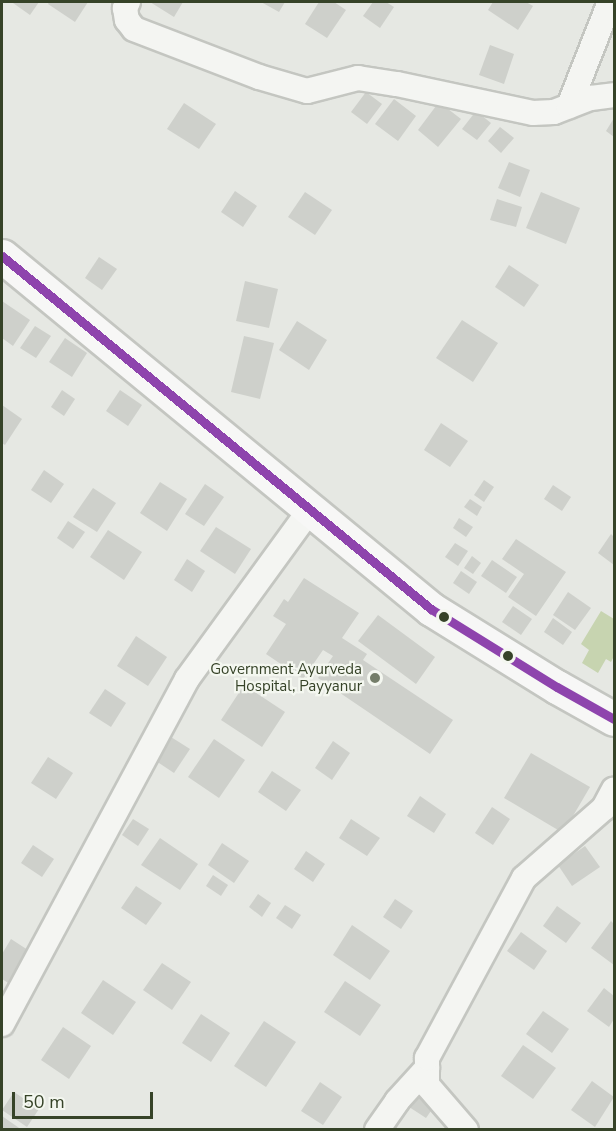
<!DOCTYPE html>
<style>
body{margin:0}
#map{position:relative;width:616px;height:1131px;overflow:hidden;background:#e6e8e3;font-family:"Nunito Sans",sans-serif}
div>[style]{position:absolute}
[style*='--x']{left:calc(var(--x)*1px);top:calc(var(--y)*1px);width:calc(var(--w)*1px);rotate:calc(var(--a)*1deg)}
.water>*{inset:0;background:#c7d4b0}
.building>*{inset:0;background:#ced0cb}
.roads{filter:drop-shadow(2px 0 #c4c6c1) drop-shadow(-2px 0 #c4c6c1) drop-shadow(0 2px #c4c6c1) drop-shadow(0 -2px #c4c6c1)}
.minor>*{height:24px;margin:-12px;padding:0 12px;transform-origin:12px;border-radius:12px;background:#f4f5f2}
.highway>*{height:33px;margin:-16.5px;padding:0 16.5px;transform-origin:16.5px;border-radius:16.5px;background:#f7f7f6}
.bus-1>*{height:9px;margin:-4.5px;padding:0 4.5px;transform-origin:4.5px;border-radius:4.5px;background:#8e44ad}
.dots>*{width:16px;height:16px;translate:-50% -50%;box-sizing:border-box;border:3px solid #f4f7f0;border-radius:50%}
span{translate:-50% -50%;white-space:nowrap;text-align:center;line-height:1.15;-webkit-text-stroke:4.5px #f4f7f0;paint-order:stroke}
.poi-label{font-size:15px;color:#364328}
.right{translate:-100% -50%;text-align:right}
.frame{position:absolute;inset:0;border:3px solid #364328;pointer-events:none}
.scale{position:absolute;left:12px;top:1092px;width:141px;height:27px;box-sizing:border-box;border:3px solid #364328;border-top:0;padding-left:8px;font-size:18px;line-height:21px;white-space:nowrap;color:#364328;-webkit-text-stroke:4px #f4f7f0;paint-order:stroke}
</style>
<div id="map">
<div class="water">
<div style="clip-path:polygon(601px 611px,614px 619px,614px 656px,611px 662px,606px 659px,598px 673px,582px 663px,589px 650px,581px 644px)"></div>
</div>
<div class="building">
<div style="clip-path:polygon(14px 2px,39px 2px,30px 15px,13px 3px)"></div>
<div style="clip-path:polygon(49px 2px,88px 2px,75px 22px,48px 4px)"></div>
<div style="clip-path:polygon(150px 2px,183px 2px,174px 17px)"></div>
<div style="clip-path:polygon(261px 2px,285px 2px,279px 12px)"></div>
<div style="clip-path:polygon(319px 2px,334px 2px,346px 10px,327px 38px,305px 24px)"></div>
<div style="clip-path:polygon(373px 2px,386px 2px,394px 7px,380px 28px,363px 16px)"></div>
<div style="clip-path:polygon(493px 2px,526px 2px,533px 6px,518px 30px,488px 10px)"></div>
<div style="clip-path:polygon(490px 45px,514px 54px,504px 84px,479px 75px)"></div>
<div style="clip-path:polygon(366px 92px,382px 104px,367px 124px,351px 112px)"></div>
<div style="clip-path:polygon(394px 99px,416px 116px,398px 141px,375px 124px)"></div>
<div style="clip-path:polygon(439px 102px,461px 119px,438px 147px,418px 130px)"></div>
<div style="clip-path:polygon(184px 103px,216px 124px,199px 149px,167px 129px)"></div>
<div style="clip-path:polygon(476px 111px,491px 123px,477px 140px,462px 129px)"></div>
<div style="clip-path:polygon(614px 118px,614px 137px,606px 131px)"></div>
<div style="clip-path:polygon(500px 127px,514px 138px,501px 153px,488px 141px)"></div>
<div style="clip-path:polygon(509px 162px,530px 170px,520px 197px,498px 188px)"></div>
<div style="clip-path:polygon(235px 191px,257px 206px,243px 227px,221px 212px)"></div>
<div style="clip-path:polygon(305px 192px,332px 210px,315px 235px,288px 217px)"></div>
<div style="clip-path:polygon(541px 192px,580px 208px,566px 244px,526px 228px)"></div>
<div style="clip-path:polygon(497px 199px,522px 207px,516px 227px,490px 220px)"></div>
<div style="clip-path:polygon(99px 257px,117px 269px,102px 290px,85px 278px)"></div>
<div style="clip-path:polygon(509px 265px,539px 285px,524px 307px,495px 287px)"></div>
<div style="clip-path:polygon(245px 281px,278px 289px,269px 328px,236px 321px)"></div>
<div style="clip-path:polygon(2px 301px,30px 320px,13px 346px,2px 338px)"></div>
<div style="clip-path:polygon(462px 320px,498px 343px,473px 382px,436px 358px)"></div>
<div style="clip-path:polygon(297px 321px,327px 340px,309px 370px,279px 350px)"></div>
<div style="clip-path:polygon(35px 326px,51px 336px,36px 358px,20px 348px)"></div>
<div style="clip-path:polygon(244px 336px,274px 343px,260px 399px,231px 392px)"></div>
<div style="clip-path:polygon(65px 338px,87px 353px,72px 377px,49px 362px)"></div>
<div style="clip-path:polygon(62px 390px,75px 399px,64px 416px,51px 407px)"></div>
<div style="clip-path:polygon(120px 390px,142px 405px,128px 426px,106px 411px)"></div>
<div style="clip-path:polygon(2px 405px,22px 419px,5px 445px,2px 443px)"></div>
<div style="clip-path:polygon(441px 423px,468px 441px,450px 467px,424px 450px)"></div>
<div style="clip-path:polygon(44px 470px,64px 484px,51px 503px,31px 490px)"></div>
<div style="clip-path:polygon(484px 480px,494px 487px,484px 502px,474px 495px)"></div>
<div style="clip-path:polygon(160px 482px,187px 499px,167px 531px,140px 513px)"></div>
<div style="clip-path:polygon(205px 484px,224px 497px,204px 526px,185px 514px)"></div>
<div style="clip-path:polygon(553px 485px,571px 497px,562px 511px,544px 499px)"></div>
<div style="clip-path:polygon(93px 488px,116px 503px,97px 532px,73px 517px)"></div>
<div style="clip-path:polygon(470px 499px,482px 507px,477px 516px,464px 507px)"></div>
<div style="clip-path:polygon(459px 518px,473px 527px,466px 537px,453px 528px)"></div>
<div style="clip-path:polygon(68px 521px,85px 532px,73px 549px,57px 538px)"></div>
<div style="clip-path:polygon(216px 527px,251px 549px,235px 574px,200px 551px)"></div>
<div style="clip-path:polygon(108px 530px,142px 552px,124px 580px,90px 557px)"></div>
<div style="clip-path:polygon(611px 534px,614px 537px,614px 565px,598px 553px)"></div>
<div style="clip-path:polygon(516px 539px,566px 572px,536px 616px,508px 597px,524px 574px,502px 559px)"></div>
<div style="clip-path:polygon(455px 543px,468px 551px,458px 566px,445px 557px)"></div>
<div style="clip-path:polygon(472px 556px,481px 563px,473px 574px,464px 568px)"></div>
<div style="clip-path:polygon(187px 559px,205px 571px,192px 592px,174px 580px)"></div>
<div style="clip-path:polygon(492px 560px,517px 577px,506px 593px,481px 576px)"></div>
<div style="clip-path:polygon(461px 571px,477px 582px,469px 594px,453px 583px)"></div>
<div style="clip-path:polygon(304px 578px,359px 613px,342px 638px,367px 654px,363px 660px,453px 720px,430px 754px,318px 678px,333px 656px,323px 650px,303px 679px,266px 654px,286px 624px,273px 616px,284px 599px,288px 602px)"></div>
<div style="clip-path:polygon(568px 592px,591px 608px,575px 630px,553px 615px)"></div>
<div style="clip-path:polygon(513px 606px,532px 619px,521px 635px,502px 622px)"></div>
<div style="clip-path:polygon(378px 615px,435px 657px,416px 684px,358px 641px)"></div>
<div style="clip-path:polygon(553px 618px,572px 632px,563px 645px,544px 632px)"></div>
<div style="clip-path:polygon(136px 636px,167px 657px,148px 686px,117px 666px)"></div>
<div style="clip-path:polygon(244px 685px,285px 712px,262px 747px,221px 720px)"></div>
<div style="clip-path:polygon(105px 689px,126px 703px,111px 727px,89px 713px)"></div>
<div style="clip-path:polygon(171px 737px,190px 749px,174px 773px,156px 761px)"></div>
<div style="clip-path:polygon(214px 739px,245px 760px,219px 798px,188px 777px)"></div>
<div style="clip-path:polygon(333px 741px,350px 753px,332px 780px,315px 768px)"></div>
<div style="clip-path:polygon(531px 753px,590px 787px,563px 833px,504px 798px)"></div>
<div style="clip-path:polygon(48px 757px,73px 773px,56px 799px,31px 783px)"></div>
<div style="clip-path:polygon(272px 771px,301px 790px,286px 811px,258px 792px)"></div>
<div style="clip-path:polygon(420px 796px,446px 814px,434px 833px,407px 816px)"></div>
<div style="clip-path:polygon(492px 807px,510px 819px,493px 845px,475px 833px)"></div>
<div style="clip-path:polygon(133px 819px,149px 829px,138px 846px,122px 835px)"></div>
<div style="clip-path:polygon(351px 819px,380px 838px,367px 856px,339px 838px)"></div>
<div style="clip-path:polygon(160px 838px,198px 864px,180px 890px,141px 865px)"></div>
<div style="clip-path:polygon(222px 843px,249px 861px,234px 883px,208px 865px)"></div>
<div style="clip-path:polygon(33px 845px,54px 859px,42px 877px,21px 863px)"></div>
<div style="clip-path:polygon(585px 846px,600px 867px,572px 886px,558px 865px)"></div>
<div style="clip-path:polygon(306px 851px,325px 864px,313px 882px,294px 869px)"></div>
<div style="clip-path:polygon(213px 875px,228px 885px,221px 896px,206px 886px)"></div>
<div style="clip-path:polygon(136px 886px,162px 903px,146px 925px,121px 908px)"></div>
<div style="clip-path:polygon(258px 894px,271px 903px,262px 917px,249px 907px)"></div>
<div style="clip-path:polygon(395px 899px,413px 911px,401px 929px,383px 917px)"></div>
<div style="clip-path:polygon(285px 905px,301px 915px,292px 929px,276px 918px)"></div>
<div style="clip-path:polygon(557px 906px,581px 923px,566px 943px,543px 926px)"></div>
<div style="clip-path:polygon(611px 921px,614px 924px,614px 965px,591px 948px)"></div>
<div style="clip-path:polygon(352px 925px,390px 951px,370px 980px,333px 955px)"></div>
<div style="clip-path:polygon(521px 932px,547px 951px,534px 970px,507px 951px)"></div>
<div style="clip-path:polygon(11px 939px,31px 952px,10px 984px,2px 979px,2px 954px)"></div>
<div style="clip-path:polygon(162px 963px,191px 982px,172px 1010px,143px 990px)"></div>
<div style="clip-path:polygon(103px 980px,136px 1002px,113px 1035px,81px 1013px)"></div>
<div style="clip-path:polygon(345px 981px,381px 1005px,360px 1036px,324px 1012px)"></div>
<div style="clip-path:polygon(604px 988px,614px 996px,614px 1019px,609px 1027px,587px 1011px)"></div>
<div style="clip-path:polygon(543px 1011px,569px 1029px,552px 1053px,526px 1034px)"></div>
<div style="clip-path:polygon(201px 1014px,230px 1033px,211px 1062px,182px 1043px)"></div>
<div style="clip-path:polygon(264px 1021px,296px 1042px,266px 1087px,234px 1066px)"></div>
<div style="clip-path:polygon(63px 1027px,91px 1046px,69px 1079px,41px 1060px)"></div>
<div style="clip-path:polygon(523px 1045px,556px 1068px,533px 1099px,501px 1076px)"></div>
<div style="clip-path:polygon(592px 1081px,614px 1097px,595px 1127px,571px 1110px)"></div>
<div style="clip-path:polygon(320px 1082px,342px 1097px,323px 1125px,301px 1111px)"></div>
<div style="clip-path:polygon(417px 1087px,438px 1101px,426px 1118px,406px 1105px)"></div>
<div style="clip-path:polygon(14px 1092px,39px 1109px,27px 1127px,2px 1110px)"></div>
<div style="clip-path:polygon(2px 1116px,22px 1130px,2px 1130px)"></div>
</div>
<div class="roads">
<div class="minor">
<div style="--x:128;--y:2;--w:7;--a:117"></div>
<div style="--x:125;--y:8;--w:12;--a:81"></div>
<div style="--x:127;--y:20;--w:11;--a:52"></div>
<div style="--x:134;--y:29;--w:134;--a:21"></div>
<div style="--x:259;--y:77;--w:50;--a:16.3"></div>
<div style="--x:307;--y:91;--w:53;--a:-14.3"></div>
<div style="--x:358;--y:78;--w:39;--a:9"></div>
<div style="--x:397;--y:84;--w:139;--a:12"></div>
<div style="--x:533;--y:113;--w:21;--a:-3"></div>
<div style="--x:554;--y:112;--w:40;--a:-21"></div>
<div style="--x:591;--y:98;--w:23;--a:-7"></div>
<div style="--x:569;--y:106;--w:112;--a:-68.5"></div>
<div style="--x:2;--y:1024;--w:391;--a:-61.8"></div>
<div style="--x:187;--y:679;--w:208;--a:-54"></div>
<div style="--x:377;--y:1130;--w:35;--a:-55"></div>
<div style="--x:397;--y:1101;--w:45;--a:-47.7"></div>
<div style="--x:466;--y:1130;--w:60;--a:-130.9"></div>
<div style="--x:427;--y:1085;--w:27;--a:-90"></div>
<div style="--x:427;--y:1058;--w:204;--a:-61.7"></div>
<div style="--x:524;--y:878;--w:106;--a:-41.2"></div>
<div style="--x:604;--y:808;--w:21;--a:-62"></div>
</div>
<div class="highway">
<div style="--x:2;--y:256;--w:556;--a:39.45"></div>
<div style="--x:431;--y:609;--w:148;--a:31.8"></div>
<div style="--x:557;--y:687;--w:65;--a:29.3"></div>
</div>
</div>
<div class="bus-1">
<div style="--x:2;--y:256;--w:556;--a:39.45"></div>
<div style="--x:431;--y:609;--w:148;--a:31.8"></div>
<div style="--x:557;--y:687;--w:65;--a:29.3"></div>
</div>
<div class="dots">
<div style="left:444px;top:617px;background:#364328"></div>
<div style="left:508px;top:656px;background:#364328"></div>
<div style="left:375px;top:678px;background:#747d69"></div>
</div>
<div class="poi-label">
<span class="right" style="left:362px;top:678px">Government Ayurveda<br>Hospital, Payyanur</span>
</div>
<div class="frame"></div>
<div class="scale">50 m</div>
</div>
